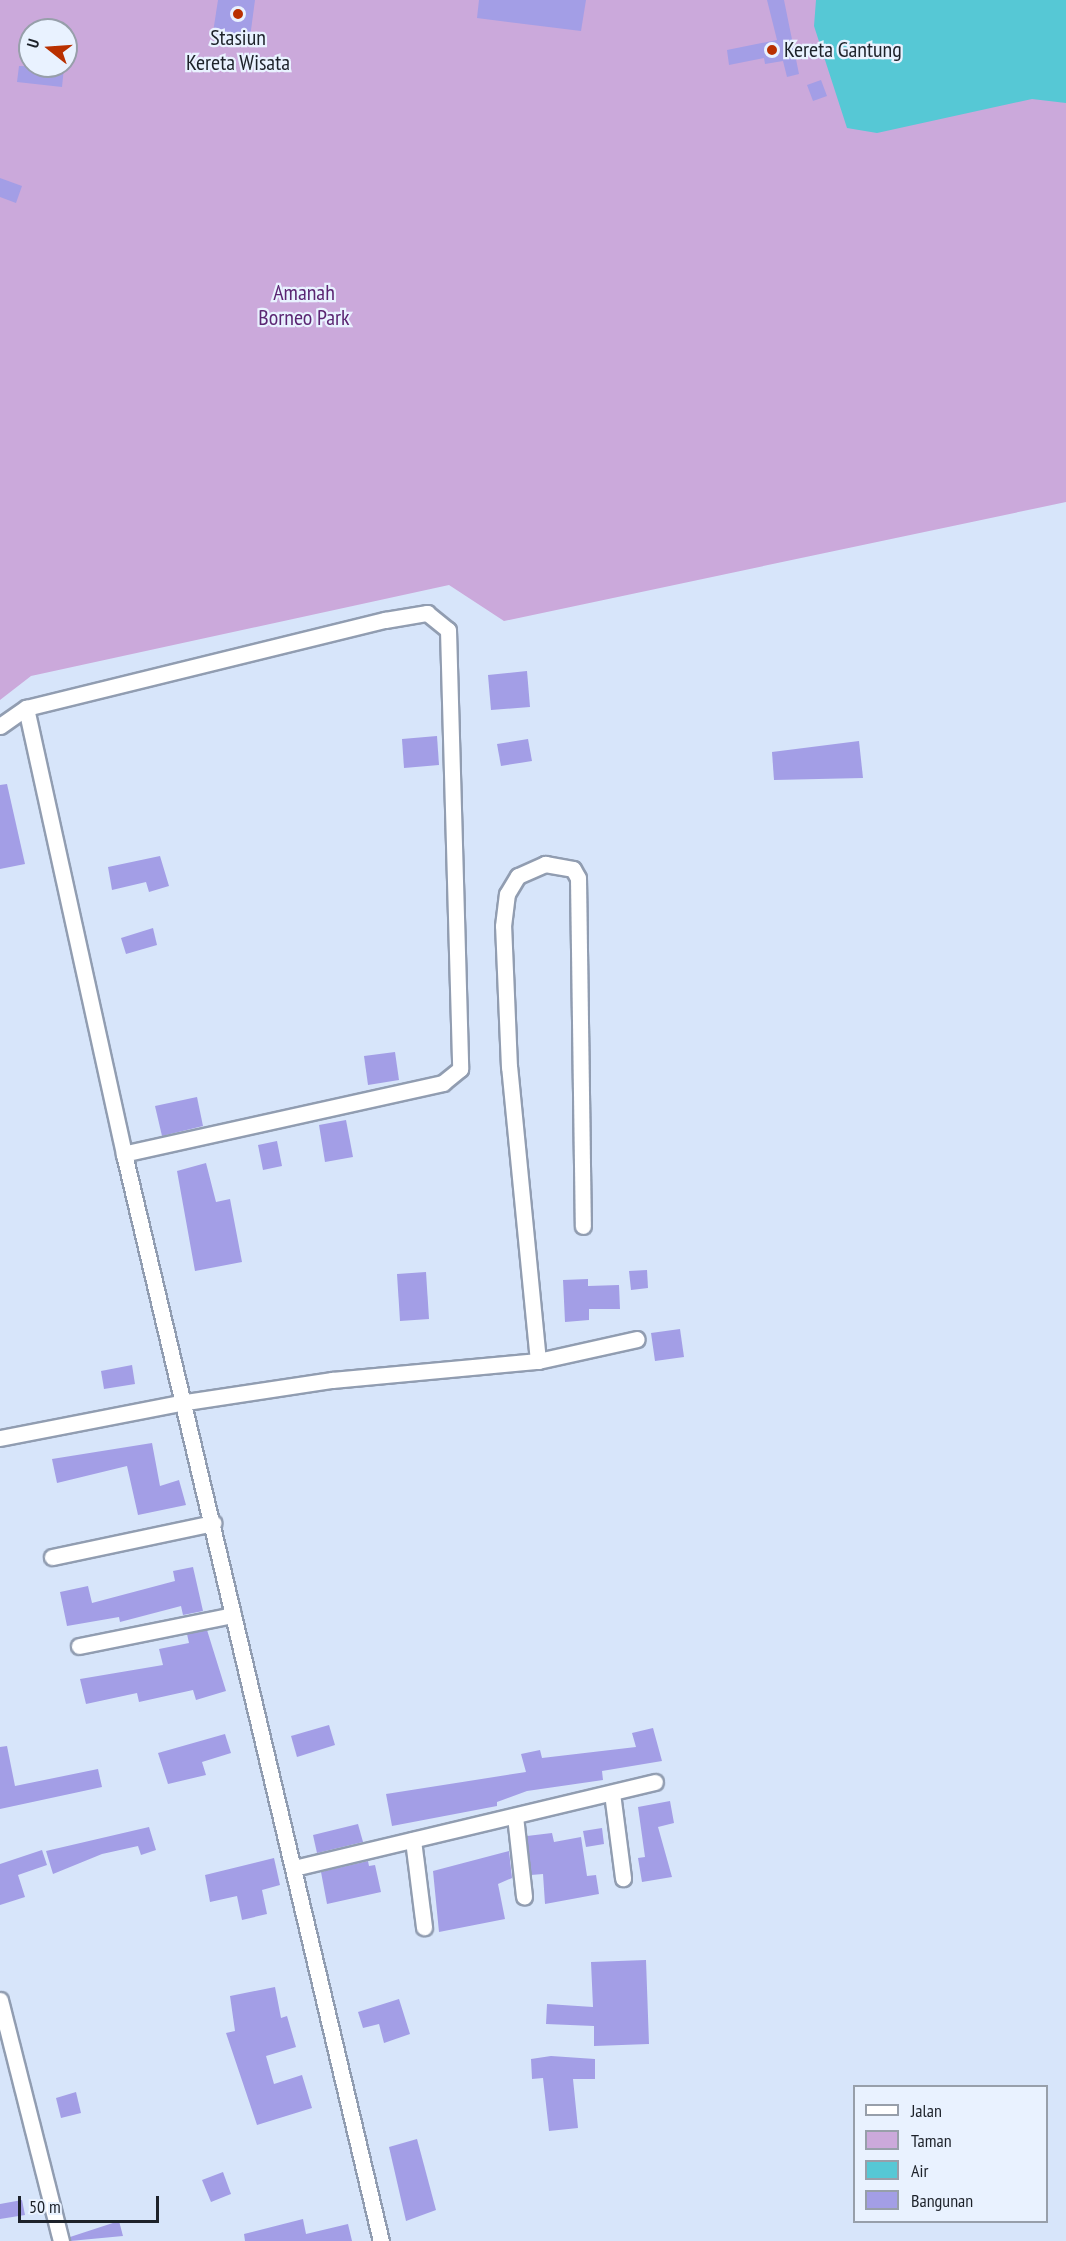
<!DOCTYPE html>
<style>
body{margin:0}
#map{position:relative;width:1066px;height:2241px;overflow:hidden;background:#d7e5fa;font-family:"PT Sans Narrow",sans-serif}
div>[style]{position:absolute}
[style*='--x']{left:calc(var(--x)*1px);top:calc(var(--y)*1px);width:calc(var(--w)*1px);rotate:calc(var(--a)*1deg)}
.green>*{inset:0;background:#cba9db}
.water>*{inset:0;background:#56c8d5}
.building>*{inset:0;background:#a39ee6}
.roads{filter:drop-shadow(2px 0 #919db1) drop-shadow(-2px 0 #919db1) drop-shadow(0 2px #919db1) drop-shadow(0 -2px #919db1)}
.street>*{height:15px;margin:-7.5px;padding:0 7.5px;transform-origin:7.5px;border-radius:7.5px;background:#fff}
.dots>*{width:16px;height:16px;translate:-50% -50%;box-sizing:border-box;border:3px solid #e9f2ff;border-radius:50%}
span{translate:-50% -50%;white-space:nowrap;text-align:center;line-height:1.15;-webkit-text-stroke:4.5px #e9f2ff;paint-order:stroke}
.poi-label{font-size:22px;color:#1d222a}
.left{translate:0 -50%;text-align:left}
.park-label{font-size:22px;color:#5b2572}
.legend{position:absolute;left:853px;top:2085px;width:195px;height:138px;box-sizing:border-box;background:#e9f2ff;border:2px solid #979faa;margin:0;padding:8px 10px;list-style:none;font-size:18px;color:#1d222a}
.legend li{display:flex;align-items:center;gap:12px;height:30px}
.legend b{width:30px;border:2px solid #979faa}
.north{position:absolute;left:18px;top:18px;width:60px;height:60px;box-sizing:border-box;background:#e9f2ff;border:2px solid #979faa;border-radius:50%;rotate:287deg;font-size:16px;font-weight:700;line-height:24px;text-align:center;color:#1d222a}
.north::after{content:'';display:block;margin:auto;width:21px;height:27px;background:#b93000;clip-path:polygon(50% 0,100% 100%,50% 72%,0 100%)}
.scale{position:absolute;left:18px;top:2196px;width:141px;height:27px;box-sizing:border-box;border:3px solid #1d222a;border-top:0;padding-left:8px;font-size:18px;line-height:21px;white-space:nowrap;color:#1d222a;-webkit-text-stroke:4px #e9f2ff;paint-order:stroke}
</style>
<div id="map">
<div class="green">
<div style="clip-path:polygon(evenodd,0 0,1066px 0,1066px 502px,504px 621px,449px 585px,31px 676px,0 700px,0 0,30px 30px,66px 30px,66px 66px,30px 66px,30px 30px)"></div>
</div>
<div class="water">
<div style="clip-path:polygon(816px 0,1066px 0,1066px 103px,1032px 99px,877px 133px,847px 128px,814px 26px)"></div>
</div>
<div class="building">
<div style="clip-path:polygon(218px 0,255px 0,249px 45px,212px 39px)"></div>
<div style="clip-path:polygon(479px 0,586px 0,581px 31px,477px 18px)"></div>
<div style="clip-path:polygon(767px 0,784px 0,799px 74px,787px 77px,783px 61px,765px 64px,764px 58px,729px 65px,727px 50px,777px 40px)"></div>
<div style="clip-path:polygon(19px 66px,64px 67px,62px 87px,17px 82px)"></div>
<div style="clip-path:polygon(821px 80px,827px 96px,813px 101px,807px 85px)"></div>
<div style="clip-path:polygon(0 178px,22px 186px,16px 203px,0 197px)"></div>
<div style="clip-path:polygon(527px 671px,530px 707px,491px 710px,488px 675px)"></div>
<div style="clip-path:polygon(437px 736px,439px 765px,404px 768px,402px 739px)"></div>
<div style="clip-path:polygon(528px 739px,532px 761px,501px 766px,497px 744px)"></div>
<div style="clip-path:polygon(859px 741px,863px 778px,774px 780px,772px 752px)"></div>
<div style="clip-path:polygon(7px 784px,25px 864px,0 869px,0 785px)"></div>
<div style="clip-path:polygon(160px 856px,169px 886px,149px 892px,146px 882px,112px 890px,108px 867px)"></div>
<div style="clip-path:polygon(153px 928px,157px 945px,126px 954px,121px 938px)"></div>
<div style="clip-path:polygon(395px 1052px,399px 1080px,368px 1085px,364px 1056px)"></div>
<div style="clip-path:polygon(197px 1097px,203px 1126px,162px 1136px,155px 1106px)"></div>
<div style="clip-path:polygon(346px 1120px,353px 1157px,325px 1162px,319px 1125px)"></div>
<div style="clip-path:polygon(277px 1141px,282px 1166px,263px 1170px,258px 1145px)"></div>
<div style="clip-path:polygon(206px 1163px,216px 1202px,230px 1199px,242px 1262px,195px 1271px,177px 1171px)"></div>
<div style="clip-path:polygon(647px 1270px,648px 1288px,631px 1290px,629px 1271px)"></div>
<div style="clip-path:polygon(426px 1272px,429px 1319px,400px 1321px,397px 1274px)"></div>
<div style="clip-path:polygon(588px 1279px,588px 1286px,619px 1285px,620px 1309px,589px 1309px,589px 1320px,565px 1322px,563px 1280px)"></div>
<div style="clip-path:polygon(680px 1329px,684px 1357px,655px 1361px,651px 1333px)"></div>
<div style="clip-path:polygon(132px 1365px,135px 1384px,104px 1389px,101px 1371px)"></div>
<div style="clip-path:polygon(152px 1443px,160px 1486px,179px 1480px,186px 1505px,138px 1515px,127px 1466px,57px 1483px,52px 1459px)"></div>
<div style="clip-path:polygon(193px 1567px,203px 1611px,183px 1615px,181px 1606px,120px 1622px,119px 1617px,67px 1626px,60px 1592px,88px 1586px,92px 1603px,175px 1581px,173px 1571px)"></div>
<div style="clip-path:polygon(207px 1630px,226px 1691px,196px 1700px,193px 1690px,139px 1702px,137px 1693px,86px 1704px,80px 1679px,163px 1665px,159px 1649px,189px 1643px,187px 1634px)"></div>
<div style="clip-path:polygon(329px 1725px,335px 1745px,297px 1757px,291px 1736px)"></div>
<div style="clip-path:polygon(653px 1728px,662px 1761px,602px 1771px,603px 1780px,527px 1791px,497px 1802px,497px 1806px,392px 1826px,386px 1794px,526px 1772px,521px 1754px,540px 1750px,542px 1758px,636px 1747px,632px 1733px)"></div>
<div style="clip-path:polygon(225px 1734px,231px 1753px,202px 1762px,206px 1775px,168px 1784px,158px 1753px)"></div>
<div style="clip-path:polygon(7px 1746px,15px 1786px,98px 1769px,102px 1787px,0 1809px,0 1747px)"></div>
<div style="clip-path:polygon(670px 1801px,674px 1823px,658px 1827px,672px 1877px,642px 1882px,638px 1858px,645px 1857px,638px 1807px)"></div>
<div style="clip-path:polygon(358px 1824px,363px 1842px,317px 1853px,313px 1835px)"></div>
<div style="clip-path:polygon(149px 1827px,156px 1850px,141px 1855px,138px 1846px,102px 1854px,53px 1874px,46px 1851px)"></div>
<div style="clip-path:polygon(602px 1828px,604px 1844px,586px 1847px,583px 1831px)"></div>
<div style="clip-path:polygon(552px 1833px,554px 1842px,581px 1837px,587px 1876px,596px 1875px,599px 1894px,545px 1904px,543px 1874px,531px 1875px,527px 1836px)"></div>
<div style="clip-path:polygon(42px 1850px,47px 1865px,18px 1875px,25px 1897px,0 1905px,0 1864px)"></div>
<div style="clip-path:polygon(509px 1851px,512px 1878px,498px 1884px,505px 1919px,439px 1932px,433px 1871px)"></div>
<div style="clip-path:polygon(274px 1858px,280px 1885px,262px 1890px,267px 1914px,242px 1920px,237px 1896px,210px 1902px,205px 1875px)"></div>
<div style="clip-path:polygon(368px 1861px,369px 1866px,375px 1865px,381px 1892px,327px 1904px,321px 1872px)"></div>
<div style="clip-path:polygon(646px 1960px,649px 2044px,594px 2046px,594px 2026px,546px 2024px,547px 2004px,593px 2007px,591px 1962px)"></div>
<div style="clip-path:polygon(275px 1987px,281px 2018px,287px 2016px,296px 2047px,266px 2056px,274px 2084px,302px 2075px,312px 2108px,257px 2125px,226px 2033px,235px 2031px,230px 1996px)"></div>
<div style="clip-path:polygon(399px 1999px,410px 2034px,384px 2043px,379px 2024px,363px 2028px,358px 2012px)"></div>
<div style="clip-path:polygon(551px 2056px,595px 2059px,595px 2079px,573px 2079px,578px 2128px,549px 2131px,543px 2078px,532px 2079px,531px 2059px)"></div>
<div style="clip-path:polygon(76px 2092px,81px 2113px,61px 2118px,56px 2098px)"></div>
<div style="clip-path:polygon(417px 2139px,436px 2210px,406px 2221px,389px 2147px)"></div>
<div style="clip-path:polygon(223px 2172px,231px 2194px,211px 2202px,202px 2180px)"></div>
<div style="clip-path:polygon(22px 2200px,25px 2215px,0 2219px,0 2204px)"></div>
<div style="clip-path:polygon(303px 2219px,306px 2234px,348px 2224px,352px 2241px,245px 2241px,244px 2234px)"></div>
<div style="clip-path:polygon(119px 2221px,123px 2236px,70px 2241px,70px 2237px)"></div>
</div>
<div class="roads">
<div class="street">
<div style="--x:26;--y:708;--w:457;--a:77.6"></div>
<div style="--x:124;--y:1154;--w:1117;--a:76.7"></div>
<div style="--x:0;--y:726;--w:32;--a:-35"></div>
<div style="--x:26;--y:708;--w:370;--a:-13.8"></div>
<div style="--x:385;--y:620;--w:43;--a:-9.5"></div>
<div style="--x:427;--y:613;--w:27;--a:39"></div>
<div style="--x:448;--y:630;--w:439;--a:88.4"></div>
<div style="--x:460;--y:1069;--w:22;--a:141"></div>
<div style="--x:443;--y:1083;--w:327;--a:167.5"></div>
<div style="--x:538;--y:1361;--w:295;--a:-95.6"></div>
<div style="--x:509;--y:1067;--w:141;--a:-92.4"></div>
<div style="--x:503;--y:926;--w:32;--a:-83"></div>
<div style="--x:507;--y:894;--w:21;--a:-59"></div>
<div style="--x:518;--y:876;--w:30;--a:-24"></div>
<div style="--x:545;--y:864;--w:28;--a:10"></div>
<div style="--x:573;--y:869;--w:10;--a:61"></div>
<div style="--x:578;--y:878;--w:348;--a:89.2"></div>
<div style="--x:0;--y:1438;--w:189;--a:-11"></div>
<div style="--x:186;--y:1402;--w:148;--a:-8.6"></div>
<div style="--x:332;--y:1380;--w:207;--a:-5.3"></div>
<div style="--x:538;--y:1361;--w:101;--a:-12.5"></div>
<div style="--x:52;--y:1557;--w:165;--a:-11.9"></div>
<div style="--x:79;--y:1646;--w:157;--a:-11.4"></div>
<div style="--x:612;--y:1793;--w:86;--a:82.6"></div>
<div style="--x:515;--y:1816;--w:81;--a:83.6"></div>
<div style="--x:413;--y:1840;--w:88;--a:82.8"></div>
<div style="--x:294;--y:1868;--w:371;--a:-13.4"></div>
<div style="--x:0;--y:2000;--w:249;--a:75.8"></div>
</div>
</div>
<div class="dots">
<div style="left:238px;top:14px;background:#b93000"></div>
<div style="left:772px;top:50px;background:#b93000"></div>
</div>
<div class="poi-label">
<span style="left:238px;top:50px">Stasiun<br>Kereta Wisata</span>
<span class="left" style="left:784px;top:50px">Kereta Gantung</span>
</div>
<div class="park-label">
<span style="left:304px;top:305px">Amanah<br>Borneo Park</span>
</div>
<ul class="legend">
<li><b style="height:8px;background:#fff"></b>Jalan</li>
<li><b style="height:16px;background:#cba9db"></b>Taman</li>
<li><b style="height:16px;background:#56c8d5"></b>Air</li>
<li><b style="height:16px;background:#a39ee6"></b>Bangunan</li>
</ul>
<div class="north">U</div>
<div class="scale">50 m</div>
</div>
